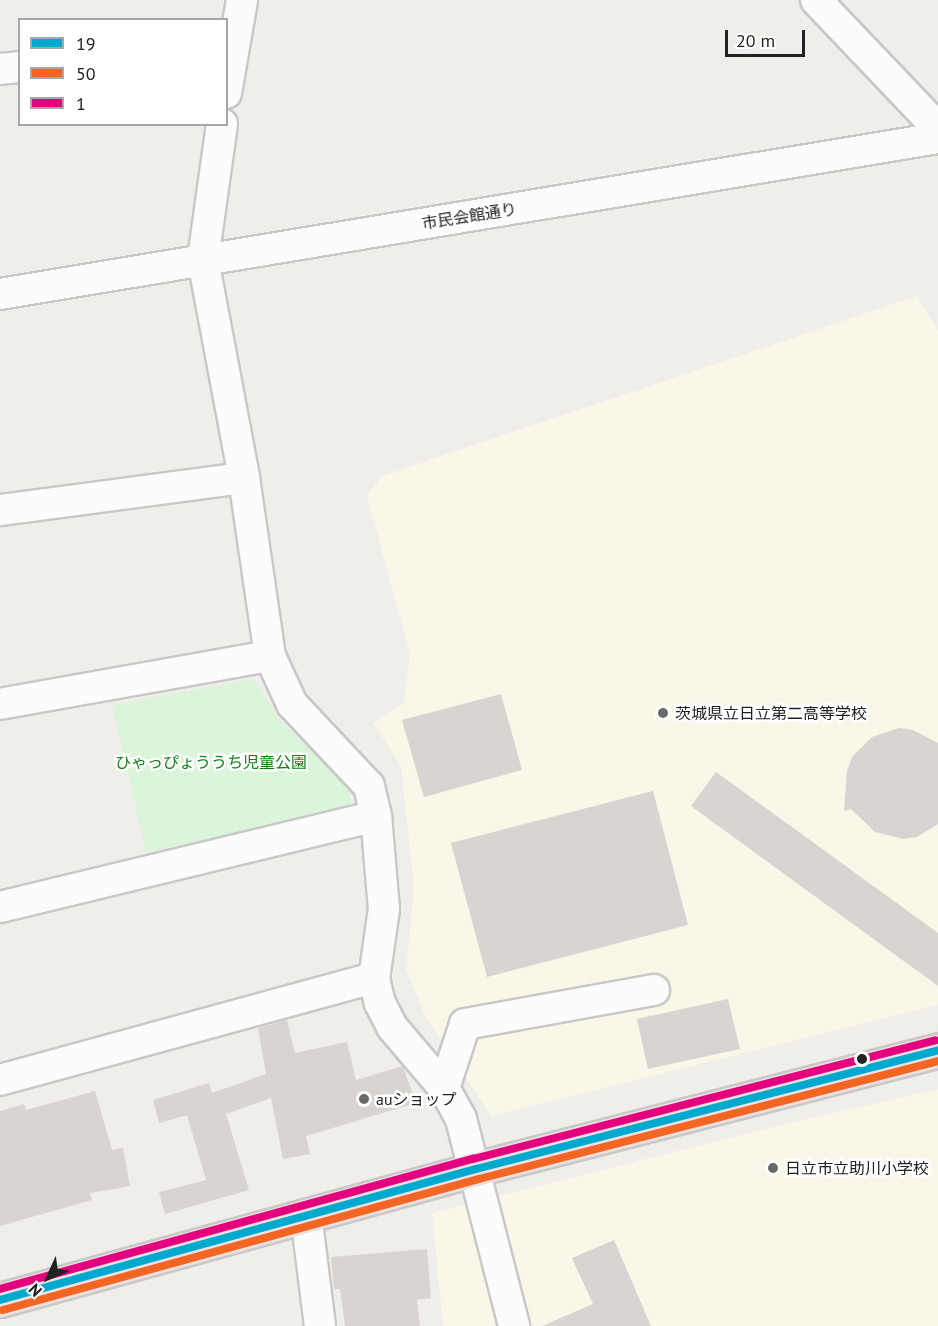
<!DOCTYPE html>
<meta charset="utf-8">
<style>
body{margin:0}
#map{position:relative;width:938px;height:1326px;overflow:hidden;background:#f0eeeb;font-family:"PT Sans","Noto Sans JP",sans-serif}
div>[style]{position:absolute}
[style*='--x']{left:calc(var(--x)*1px);top:calc(var(--y)*1px);width:calc(var(--w)*1px);rotate:calc(var(--a)*1deg)}
.education>*{inset:0;background:#f8f7e8}
.park>*{inset:0;background:#daf5da}
.building>*{inset:0;background:#d7d4d2}
.roads{filter:drop-shadow(2px 0 #c9c8c7) drop-shadow(-2px 0 #c9c8c7) drop-shadow(0 2px #c9c8c7) drop-shadow(0 -2px #c9c8c7)}
.minor>*{height:30px;margin:-15px;padding:0 15px;transform-origin:15px;border-radius:15px;background:#fdfcfc}
.highway>*{height:33px;margin:-16.5px;padding:0 16.5px;transform-origin:16.5px;border-radius:16.5px;background:#ece0e2}
.bus-1>*{height:8px;margin:-4px;padding:0 4px;transform-origin:4px;border-radius:4px;background:#00a9ce}
.bus-2>*{height:8px;margin:-4px;padding:0 4px;transform-origin:4px;border-radius:4px;background:#f26522}
.bus-3>*{height:8px;margin:-4px;padding:0 4px;transform-origin:4px;border-radius:4px;background:#e5007d}
.dots>*{width:16px;height:16px;translate:-50% -50%;box-sizing:border-box;border:3px solid #fff;border-radius:50%}
span{translate:-50% -50%;white-space:nowrap;text-align:center;line-height:1.15;-webkit-text-stroke:5px #fff;paint-order:stroke}
.street-label{font-size:16px;color:#222}
.poi-label{font-size:16px;color:#222}
.left{translate:0 -50%;text-align:left}
.park-label{font-size:16px;color:#0c8416}
.legend{position:absolute;left:18px;top:18px;width:210px;height:108px;box-sizing:border-box;background:#fff;border:2px solid #a7a7a7;margin:0;padding:8px 10px;list-style:none;font-size:18px;color:#222}
.legend li{display:flex;align-items:center;gap:12px;height:30px}
.legend b{width:30px;border:2px solid #a7a7a7}
.north{position:absolute;left:18px;top:1248px;width:60px;height:60px;-webkit-text-stroke:4px #fff;paint-order:stroke;rotate:226deg;font-size:16px;font-weight:700;line-height:24px;text-align:center;color:#222}
.north::after{content:'';display:block;margin:auto;width:21px;height:27px;background:#222;clip-path:polygon(50% 0,100% 100%,50% 72%,0 100%)}
.scale{position:absolute;left:725px;top:30px;width:80px;height:27px;box-sizing:border-box;border:3px solid #222;border-top:0;padding-left:8px;font-size:18px;line-height:21px;white-space:nowrap;color:#222;-webkit-text-stroke:4px #fff;paint-order:stroke}
</style>
<div id="map">
<div class="education">
<div style="clip-path:polygon(917px 296px,938px 331px,938px 1005px,491px 1116px,426px 1018px,406px 969px,414px 887px,401px 766px,373px 723px,404px 703px,410px 655px,367px 496px,382px 476px)"></div>
<div style="clip-path:polygon(938px 1089px,938px 1326px,443px 1326px,432px 1213px,784px 1124px)"></div>
</div>
<div class="park">
<div style="clip-path:polygon(254px 679px,280px 720px,347px 785px,353px 810px,146px 852px,112px 705px)"></div>
</div>
<div class="building">
<div style="clip-path:polygon(501px 694px,522px 770px,424px 797px,402px 720px)"></div>
<div style="clip-path:polygon(899px 728px,913px 730px,938px 743px,938px 824px,917px 837px,903px 839px,875px 832px,851px 809px,844px 811px,847px 771px,852px 757px,872px 737px)"></div>
<div style="clip-path:polygon(716px 772px,938px 933px,938px 986px,691px 806px)"></div>
<div style="clip-path:polygon(653px 791px,688px 925px,487px 977px,451px 843px)"></div>
<div style="clip-path:polygon(728px 999px,740px 1049px,648px 1069px,637px 1019px)"></div>
<div style="clip-path:polygon(287px 1020px,295px 1053px,347px 1042px,356px 1080px,403px 1066px,416px 1103px,306px 1136px,310px 1154px,283px 1159px,271px 1098px,226px 1114px,249px 1190px,165px 1214px,159px 1192px,206px 1180px,187px 1115px,159px 1123px,153px 1100px,209px 1083px,212px 1093px,266px 1074px,258px 1028px)"></div>
<div style="clip-path:polygon(95px 1091px,112px 1150px,123px 1148px,130px 1186px,90px 1193px,92px 1200px,0 1226px,0 1111px,24px 1104px,26px 1110px)"></div>
<div style="clip-path:polygon(614px 1240px,651px 1326px,542px 1326px,593px 1304px,572px 1258px)"></div>
<div style="clip-path:polygon(427px 1249px,431px 1298px,417px 1300px,420px 1326px,345px 1326px,340px 1289px,334px 1289px,331px 1257px)"></div>
</div>
<div class="roads">
<div class="minor">
<div style="--x:816;--y:0;--w:177;--a:46.4"></div>
<div style="--x:0;--y:69;--w:20;--a:-6"></div>
<div style="--x:226;--y:93;--w:94;--a:-80.2"></div>
<div style="--x:222;--y:124;--w:137;--a:98"></div>
<div style="--x:203;--y:260;--w:222;--a:79.3"></div>
<div style="--x:244;--y:478;--w:180;--a:81.7"></div>
<div style="--x:270;--y:656;--w:53;--a:65.4"></div>
<div style="--x:292;--y:704;--w:112;--a:46.8"></div>
<div style="--x:369;--y:786;--w:31;--a:77"></div>
<div style="--x:376;--y:816;--w:93;--a:85.1"></div>
<div style="--x:384;--y:909;--w:70;--a:98.2"></div>
<div style="--x:374;--y:978;--w:26;--a:77"></div>
<div style="--x:380;--y:1003;--w:28;--a:63"></div>
<div style="--x:393;--y:1028;--w:79;--a:49.6"></div>
<div style="--x:444;--y:1088;--w:35;--a:61"></div>
<div style="--x:461;--y:1119;--w:214;--a:75.6"></div>
<div style="--x:0;--y:294;--w:951;--a:-9.44"></div>
<div style="--x:0;--y:510;--w:246;--a:-7.5"></div>
<div style="--x:0;--y:704;--w:274;--a:-10.1"></div>
<div style="--x:0;--y:907;--w:387;--a:-13.6"></div>
<div style="--x:0;--y:1080;--w:388;--a:-15.3"></div>
<div style="--x:444;--y:1088;--w:67;--a:-71.8"></div>
<div style="--x:465;--y:1024;--w:192;--a:-10.2"></div>
<div style="--x:306;--y:1215;--w:112;--a:82.8"></div>
</div>
<div class="highway">
<div style="--x:0;--y:1300;--w:494;--a:-15.4"></div>
<div style="--x:476;--y:1169;--w:477;--a:-14.4"></div>
</div>
</div>
<div class="bus-1">
<div style="--x:0;--y:1300;--w:494;--a:-15.4"></div>
<div style="--x:476;--y:1169;--w:477;--a:-14.4"></div>
</div>
<div class="bus-2">
<div style="--x:3;--y:1310;--w:494;--a:-15.4"></div>
<div style="--x:479;--y:1179;--w:474;--a:-14.4"></div>
</div>
<div class="bus-3">
<div style="--x:0;--y:1289;--w:491;--a:-15.4"></div>
<div style="--x:473;--y:1159;--w:477;--a:-14.4"></div>
</div>
<div class="dots">
<div style="left:663px;top:713px;background:#6a6968"></div>
<div style="left:862px;top:1059px;background:#222"></div>
<div style="left:364px;top:1099px;background:#6a6968"></div>
<div style="left:773px;top:1168px;background:#6a6968"></div>
</div>
<div class="street-label">
<span style="left:469px;top:216px;rotate:-9deg">市民会館通り</span>
</div>
<div class="poi-label">
<span class="left" style="left:675px;top:713px">茨城県立日立第二高等学校</span>
<span class="left" style="left:376px;top:1099px">auショップ</span>
<span class="left" style="left:785px;top:1168px">日立市立助川小学校</span>
</div>
<div class="park-label">
<span style="left:211px;top:762px">ひゃっぴょううち児童公園</span>
</div>
<ul class="legend">
<li><b style="height:8px;background:#00a9ce"></b>19</li>
<li><b style="height:8px;background:#f26522"></b>50</li>
<li><b style="height:8px;background:#e5007d"></b>1</li>
</ul>
<div class="north">N</div>
<div class="scale">20 m</div>
</div>
